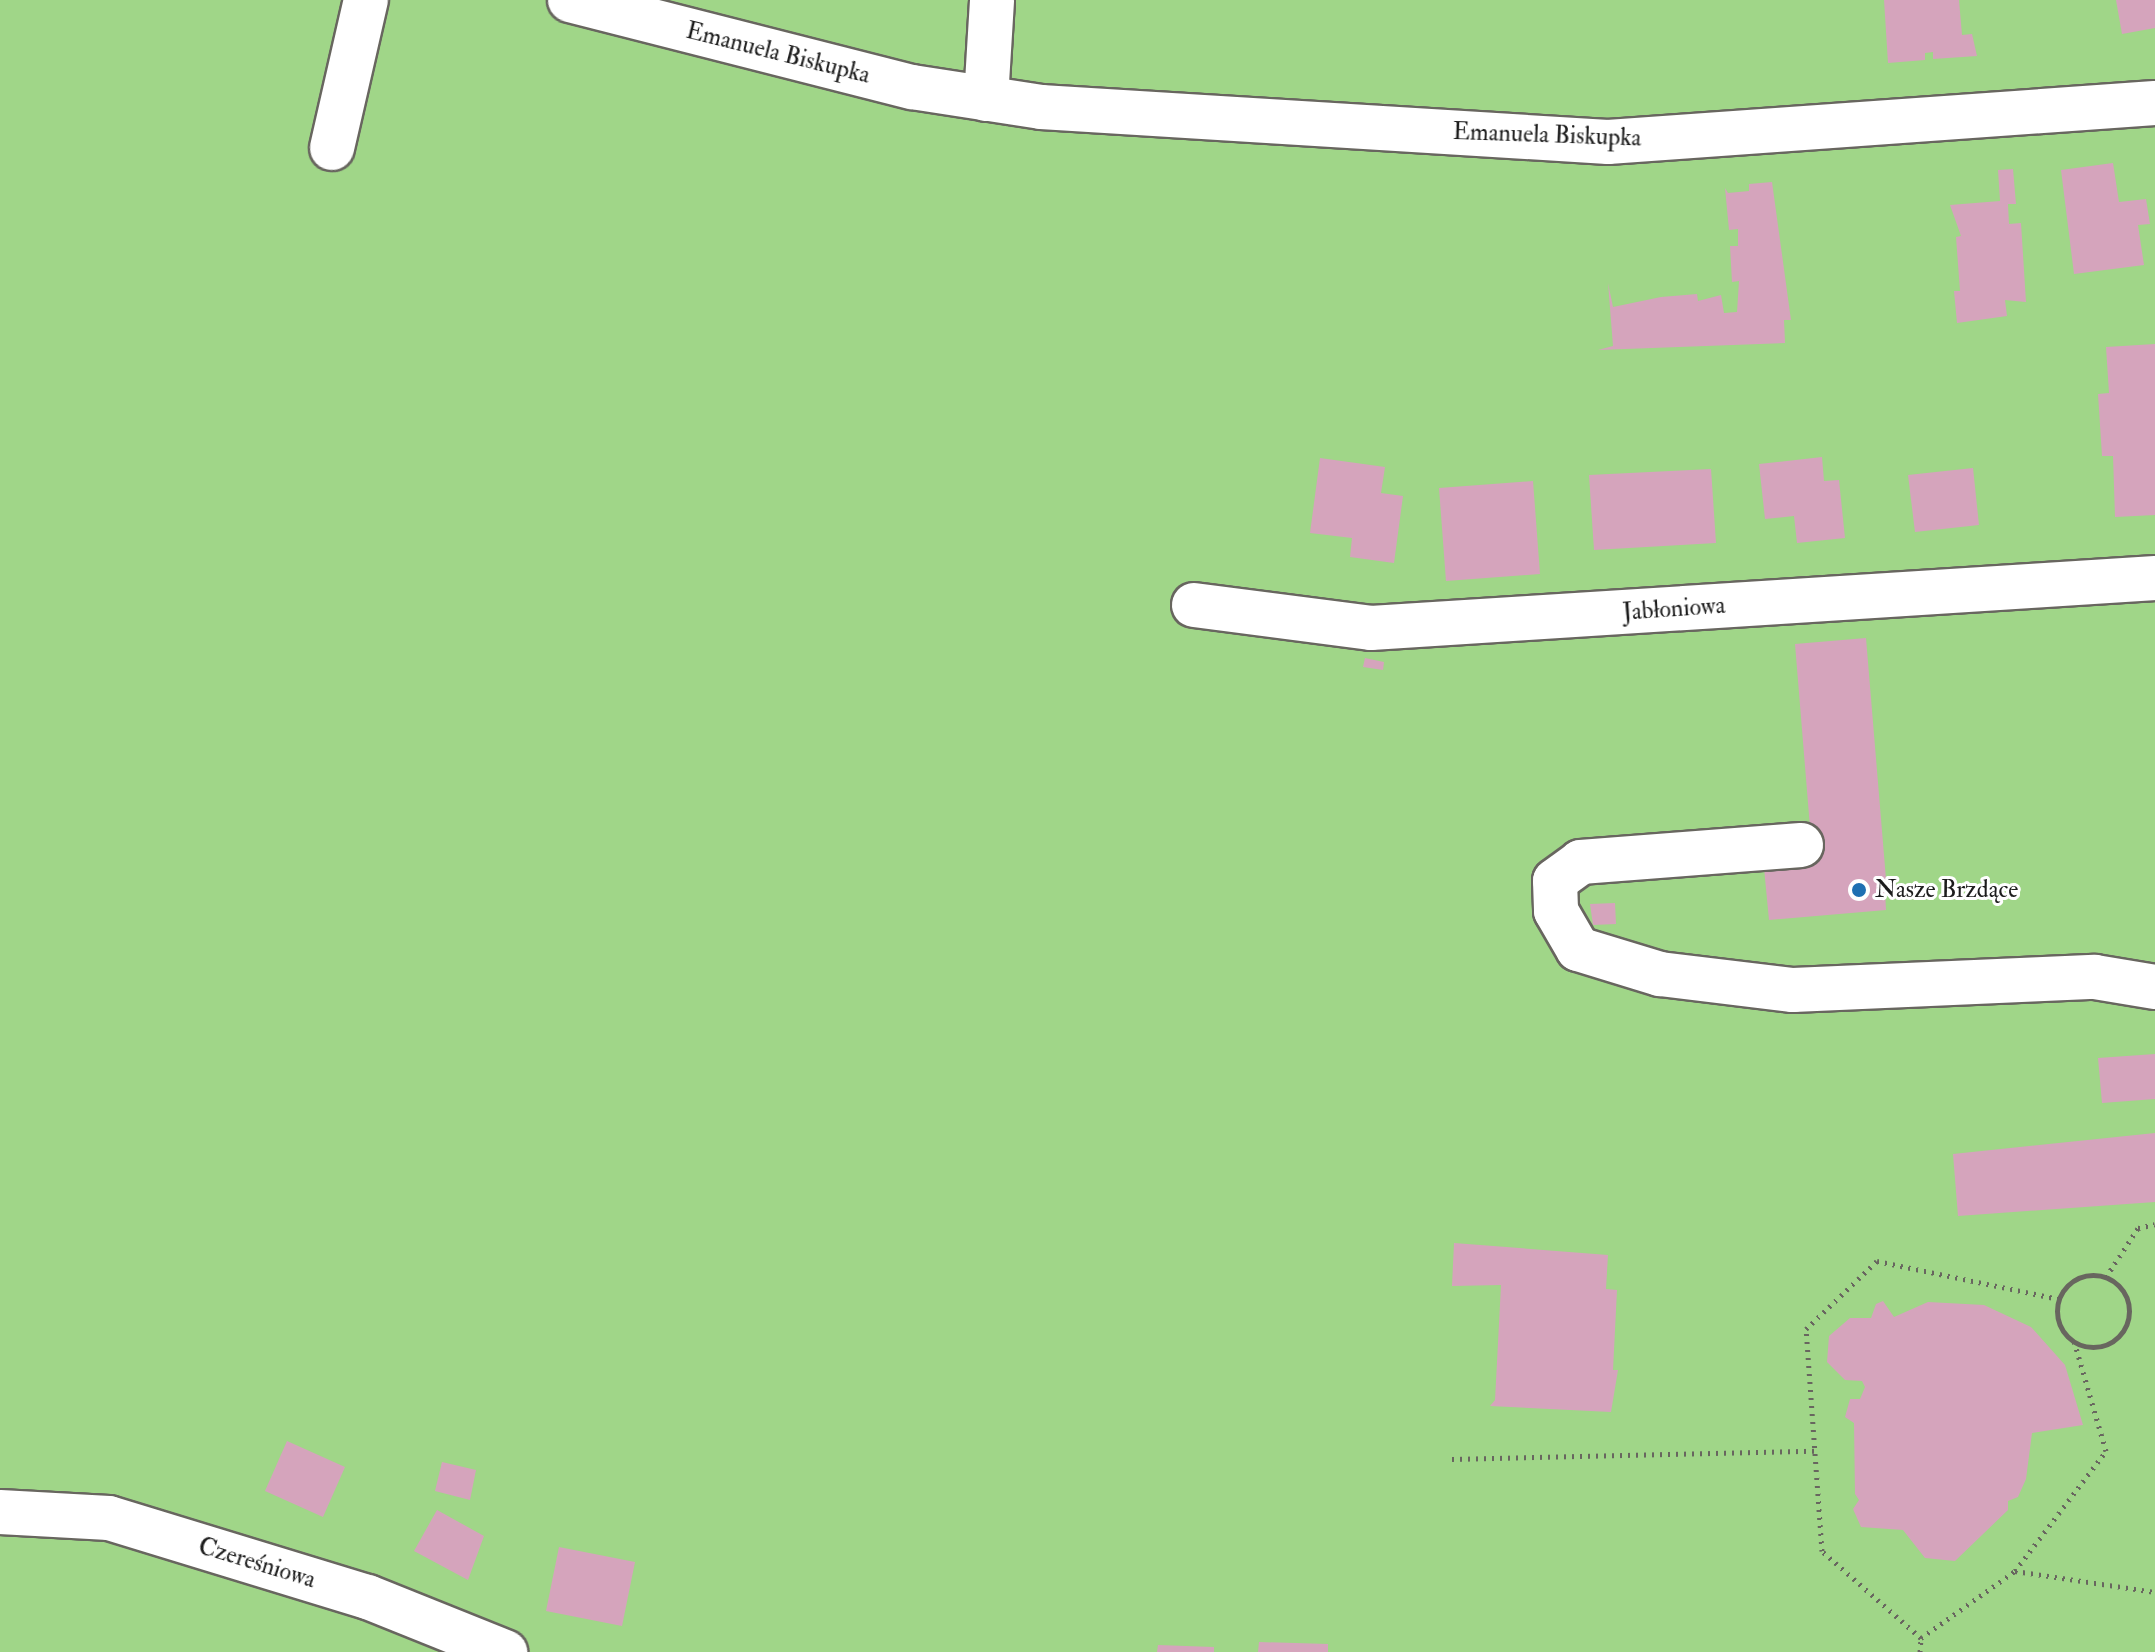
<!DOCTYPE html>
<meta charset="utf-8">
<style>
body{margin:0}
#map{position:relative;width:2155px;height:1652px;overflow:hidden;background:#f4eedb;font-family:"IM FELL Double Pica",serif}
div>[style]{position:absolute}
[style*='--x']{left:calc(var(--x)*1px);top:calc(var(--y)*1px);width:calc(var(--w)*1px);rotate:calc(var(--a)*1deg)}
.green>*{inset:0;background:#a0d688}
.building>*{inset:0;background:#d5a4bc}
.path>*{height:5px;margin-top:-2.5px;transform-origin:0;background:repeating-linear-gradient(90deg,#68665f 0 2px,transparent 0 8px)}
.path>.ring{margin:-2.5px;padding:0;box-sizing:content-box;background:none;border:5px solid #68665f;border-radius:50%}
.roads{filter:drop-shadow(2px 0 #68665f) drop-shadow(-2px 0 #68665f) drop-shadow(0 2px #68665f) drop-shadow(0 -2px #68665f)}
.minor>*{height:44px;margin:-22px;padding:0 22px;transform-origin:22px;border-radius:22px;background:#fff}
.dots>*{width:22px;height:22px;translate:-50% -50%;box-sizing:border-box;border:4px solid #fff;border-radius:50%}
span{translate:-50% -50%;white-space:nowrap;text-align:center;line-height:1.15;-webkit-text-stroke:6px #fff;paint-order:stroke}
.street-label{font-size:24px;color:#1c1c1c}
.poi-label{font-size:24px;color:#1c1c1c}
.left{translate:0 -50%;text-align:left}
</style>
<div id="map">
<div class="green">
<div style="clip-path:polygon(0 0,2155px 0,2155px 1652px,0 1652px)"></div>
</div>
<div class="building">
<div style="clip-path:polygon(1884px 0,1959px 0,1962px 35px,1972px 34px,1977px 56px,1933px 59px,1933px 52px,1925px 53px,1925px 60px,1888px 63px)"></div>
<div style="clip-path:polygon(2116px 0,2155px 0,2155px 28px,2122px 34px)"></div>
<div style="clip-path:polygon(2113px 163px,2119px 202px,2146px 199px,2150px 224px,2138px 225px,2144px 265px,2074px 274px,2061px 170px)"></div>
<div style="clip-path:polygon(2013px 169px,2016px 204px,2008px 204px,2009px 224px,2021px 223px,2026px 302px,2005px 300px,2007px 316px,1957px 323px,1954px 291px,1960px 291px,1956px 237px,1961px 236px,1950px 205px,2000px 201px,1998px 170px)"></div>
<div style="clip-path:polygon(1772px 182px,1791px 320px,1784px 320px,1785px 343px,1598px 350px,1613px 346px,1608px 283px,1613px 307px,1661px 297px,1697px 294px,1698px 301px,1721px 295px,1724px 313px,1737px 312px,1739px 281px,1732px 282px,1730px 246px,1738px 246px,1738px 229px,1729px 230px,1725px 188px,1728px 193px,1749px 191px,1749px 184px)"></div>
<div style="clip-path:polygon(2155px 344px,2155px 515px,2115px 517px,2113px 456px,2102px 456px,2098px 394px,2109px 393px,2106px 347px)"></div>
<div style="clip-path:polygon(1822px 457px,1824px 481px,1839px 480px,1845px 538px,1797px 543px,1794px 516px,1765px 519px,1759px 464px)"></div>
<div style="clip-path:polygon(1320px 458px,1385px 467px,1381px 493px,1403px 496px,1394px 563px,1350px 557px,1352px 538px,1310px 533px)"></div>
<div style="clip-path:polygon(1973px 468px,1979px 525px,1915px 532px,1908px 475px)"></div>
<div style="clip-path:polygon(1711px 469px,1716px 543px,1594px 550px,1589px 475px)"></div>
<div style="clip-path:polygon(1533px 481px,1540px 574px,1446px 581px,1439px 488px)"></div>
<div style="clip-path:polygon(1866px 638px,1886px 879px,1895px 878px,1896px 890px,1885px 891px,1886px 910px,1769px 920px,1764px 868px,1813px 864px,1795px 644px)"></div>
<div style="clip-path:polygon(1365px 658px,1384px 662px,1383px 670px,1363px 667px)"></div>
<div style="clip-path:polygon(1615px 903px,1616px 924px,1593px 925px,1590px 904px)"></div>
<div style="clip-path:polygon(2155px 1054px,2155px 1099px,2102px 1103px,2098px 1058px)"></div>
<div style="clip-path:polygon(2155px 1133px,2155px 1202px,1958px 1216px,1953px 1154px)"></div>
<div style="clip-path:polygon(1454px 1243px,1608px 1255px,1606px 1289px,1617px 1290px,1613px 1370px,1618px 1370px,1611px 1412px,1490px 1406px,1495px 1400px,1501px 1285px,1452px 1286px)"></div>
<div style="clip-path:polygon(1883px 1301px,1894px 1317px,1928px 1302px,1984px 1305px,2031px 1327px,2065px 1365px,2083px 1425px,2032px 1433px,2026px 1479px,2018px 1497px,2008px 1501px,2008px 1510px,1955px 1561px,1925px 1558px,1903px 1530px,1861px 1527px,1853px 1509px,1859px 1500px,1855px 1494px,1854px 1423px,1845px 1417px,1850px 1399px,1860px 1399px,1865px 1387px,1862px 1381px,1845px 1380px,1827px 1362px,1829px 1336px,1850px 1318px,1871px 1318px,1876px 1304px)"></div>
<div style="clip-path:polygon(287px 1441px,345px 1467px,323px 1517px,265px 1491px)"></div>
<div style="clip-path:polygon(442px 1462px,476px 1470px,470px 1500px,435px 1491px)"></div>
<div style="clip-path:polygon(437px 1510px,484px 1536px,468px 1580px,414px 1551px)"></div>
<div style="clip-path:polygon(559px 1547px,635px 1562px,622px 1626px,546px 1611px)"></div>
<div style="clip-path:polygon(1259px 1642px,1328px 1644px,1328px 1652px,1258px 1652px)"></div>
<div style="clip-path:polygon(1158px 1645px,1214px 1647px,1214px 1652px,1157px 1652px)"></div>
</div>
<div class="path">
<div class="ring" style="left:2057px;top:1275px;width:67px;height:67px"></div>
<div style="--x:2106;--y:1277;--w:59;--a:-56.9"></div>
<div style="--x:2138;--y:1228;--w:17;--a:-13"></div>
<div style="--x:1452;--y:1459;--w:363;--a:-1.3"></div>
<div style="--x:2015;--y:1571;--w:142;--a:8.5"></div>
<div style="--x:1921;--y:1638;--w:115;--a:-35.5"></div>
<div style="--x:2015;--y:1571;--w:151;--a:-52.8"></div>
<div style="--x:2106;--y:1451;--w:115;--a:-106.2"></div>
<div style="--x:1920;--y:1652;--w:14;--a:-86"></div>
<div style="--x:1921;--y:1638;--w:132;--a:-138.7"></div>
<div style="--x:1822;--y:1551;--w:223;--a:-94.1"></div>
<div style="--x:1806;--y:1329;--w:98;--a:-43.8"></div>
<div style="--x:1877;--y:1261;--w:186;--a:11.8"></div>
</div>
<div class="roads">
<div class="minor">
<div style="--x:570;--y:0;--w:353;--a:14.3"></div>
<div style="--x:912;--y:87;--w:131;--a:8.8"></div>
<div style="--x:1041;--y:107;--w:568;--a:3.53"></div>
<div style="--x:1608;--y:142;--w:548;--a:-4.08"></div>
<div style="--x:986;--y:99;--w:99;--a:-86.5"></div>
<div style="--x:332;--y:148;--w:152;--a:-77.1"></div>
<div style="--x:1194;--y:605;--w:178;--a:7.4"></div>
<div style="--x:1371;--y:628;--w:786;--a:-3.65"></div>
<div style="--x:1801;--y:845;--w:221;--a:175.6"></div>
<div style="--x:1581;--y:862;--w:32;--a:144"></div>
<div style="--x:1555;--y:881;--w:30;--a:88"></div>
<div style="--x:1556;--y:911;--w:44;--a:59.9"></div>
<div style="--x:1578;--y:949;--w:86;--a:17"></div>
<div style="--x:1660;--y:974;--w:134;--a:6.9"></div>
<div style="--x:1793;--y:990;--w:302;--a:-2.5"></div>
<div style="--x:2095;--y:977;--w:61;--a:9.5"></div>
<div style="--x:0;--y:1512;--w:109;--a:3.2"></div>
<div style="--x:109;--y:1518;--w:271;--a:17"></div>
<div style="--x:368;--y:1597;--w:148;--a:21.9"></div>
</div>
</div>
<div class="dots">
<div style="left:1859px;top:890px;background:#1f6fb2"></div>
</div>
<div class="street-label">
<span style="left:778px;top:53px;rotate:14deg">Emanuela Biskupka</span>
<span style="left:1547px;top:135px;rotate:2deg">Emanuela Biskupka</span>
<span style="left:1674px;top:609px;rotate:-4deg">Jabłoniowa</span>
<span style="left:257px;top:1563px;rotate:17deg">Czereśniowa</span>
</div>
<div class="poi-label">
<span class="left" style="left:1875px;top:890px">Nasze Brzdące</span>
</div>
</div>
